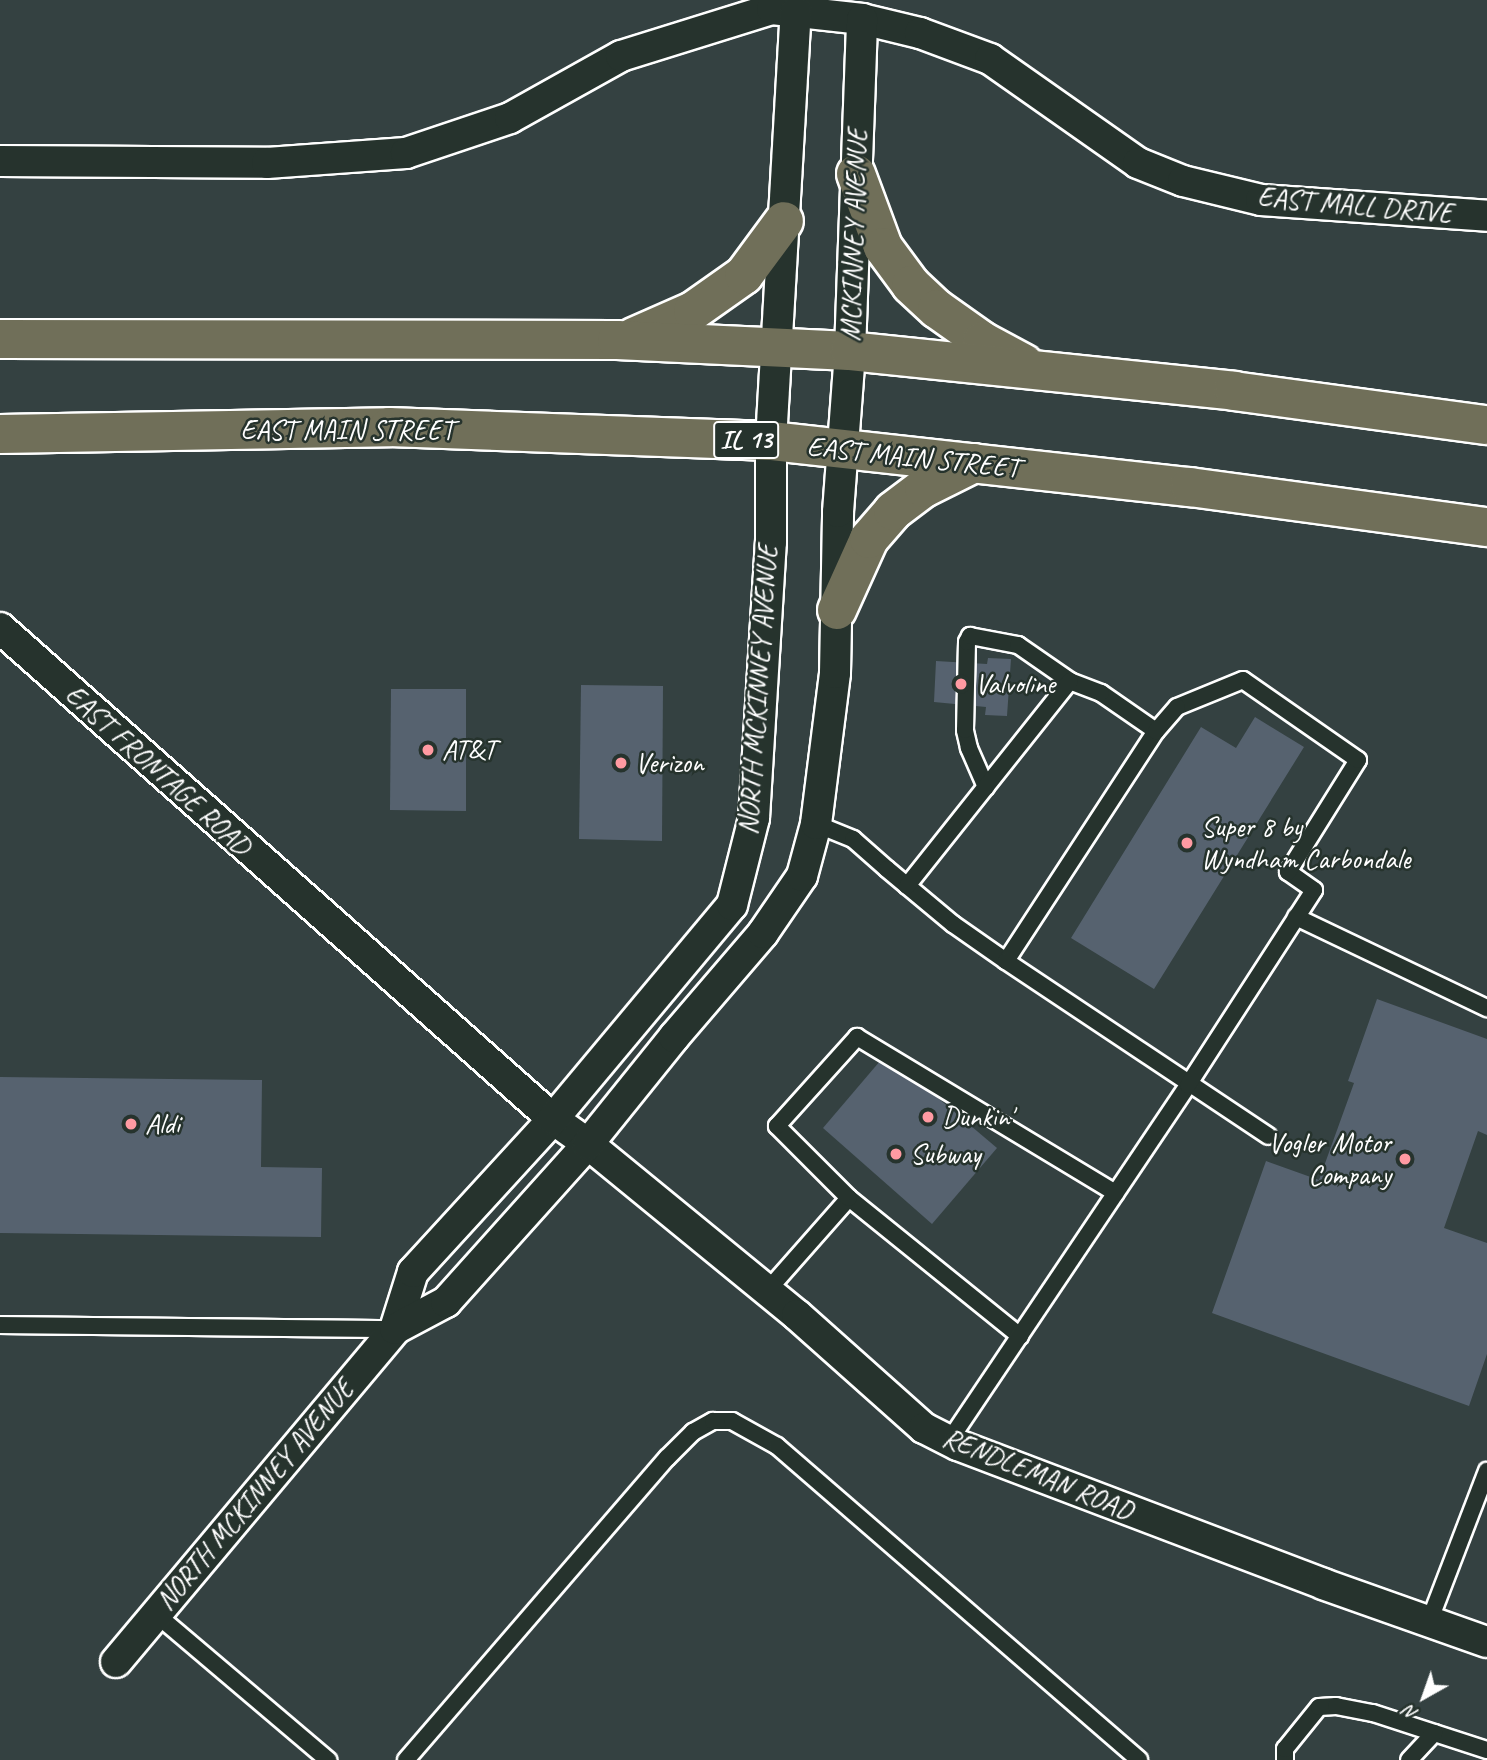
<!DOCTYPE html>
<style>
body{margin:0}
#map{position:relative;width:1487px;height:1760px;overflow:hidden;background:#344141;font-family:Caveat,sans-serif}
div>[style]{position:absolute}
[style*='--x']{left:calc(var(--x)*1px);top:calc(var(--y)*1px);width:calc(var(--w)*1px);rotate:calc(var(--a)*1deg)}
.building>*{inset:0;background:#56626f}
.roads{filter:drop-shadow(2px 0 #fff) drop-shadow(-2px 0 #fff) drop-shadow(0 2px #fff) drop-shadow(0 -2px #fff)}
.lane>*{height:16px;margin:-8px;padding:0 8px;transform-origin:8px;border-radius:8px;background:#26332d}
.street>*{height:30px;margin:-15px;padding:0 15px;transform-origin:15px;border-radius:15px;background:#26332d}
.highway>*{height:38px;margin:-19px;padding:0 19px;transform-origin:19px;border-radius:19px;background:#706f59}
.dots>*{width:19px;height:19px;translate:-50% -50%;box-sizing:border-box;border:4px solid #26332d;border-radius:50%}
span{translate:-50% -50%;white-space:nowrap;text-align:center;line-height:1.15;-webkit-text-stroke:5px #26332d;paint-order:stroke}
.shield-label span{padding:2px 5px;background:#26332d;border:2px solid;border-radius:5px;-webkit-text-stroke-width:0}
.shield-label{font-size:26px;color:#fff;font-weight:700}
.street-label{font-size:28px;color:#fff}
.poi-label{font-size:28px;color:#fff}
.left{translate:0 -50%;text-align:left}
.right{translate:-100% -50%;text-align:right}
.north{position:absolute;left:1389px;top:1662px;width:70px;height:70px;-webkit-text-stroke:5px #26332d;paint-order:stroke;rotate:220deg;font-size:19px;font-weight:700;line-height:28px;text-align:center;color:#fff}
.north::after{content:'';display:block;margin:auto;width:24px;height:32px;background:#fff;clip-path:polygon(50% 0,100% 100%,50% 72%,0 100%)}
</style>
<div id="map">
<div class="building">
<div style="clip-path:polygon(988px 658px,1011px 659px,1007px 716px,985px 715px,986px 707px,934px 702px,936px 661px,987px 664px)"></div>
<div style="clip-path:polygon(581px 685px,663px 686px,662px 841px,579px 839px)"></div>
<div style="clip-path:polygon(391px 689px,466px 689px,466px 811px,390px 810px)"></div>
<div style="clip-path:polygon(1255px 717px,1304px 747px,1154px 989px,1071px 938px,1201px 727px,1236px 748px)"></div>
<div style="clip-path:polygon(1377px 999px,1487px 1039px,1487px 1135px,1478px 1131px,1444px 1228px,1487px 1243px,1487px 1354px,1469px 1406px,1212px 1313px,1266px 1161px,1319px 1180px,1354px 1083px,1348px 1081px)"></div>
<div style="clip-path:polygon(886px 1054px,997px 1148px,932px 1224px,823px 1128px)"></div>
<div style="clip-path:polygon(0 1077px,262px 1080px,261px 1167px,322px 1168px,321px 1237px,0 1233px)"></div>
</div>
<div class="roads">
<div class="lane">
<div style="--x:986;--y:787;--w:43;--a:-113.6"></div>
<div style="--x:969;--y:748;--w:18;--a:-103"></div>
<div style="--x:965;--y:730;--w:88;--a:-88.7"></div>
<div style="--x:967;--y:642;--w:7;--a:-63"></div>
<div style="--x:970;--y:636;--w:49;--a:10.6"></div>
<div style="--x:1018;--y:645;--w:63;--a:34.7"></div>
<div style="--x:816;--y:824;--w:40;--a:22"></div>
<div style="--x:853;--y:839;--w:45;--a:41.4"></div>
<div style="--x:887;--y:869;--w:86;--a:39.8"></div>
<div style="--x:953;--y:924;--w:65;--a:34.9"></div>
<div style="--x:1006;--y:961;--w:275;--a:-56.9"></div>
<div style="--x:1156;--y:731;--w:67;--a:-145.4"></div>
<div style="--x:1101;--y:693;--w:33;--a:-159"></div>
<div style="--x:1070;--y:681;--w:262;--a:128.5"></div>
<div style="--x:1296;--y:917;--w:212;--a:25.5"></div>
<div style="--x:1006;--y:961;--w:315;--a:33.7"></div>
<div style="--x:849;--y:1198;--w:220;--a:38.9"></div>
<div style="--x:767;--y:1291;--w:124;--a:-48.6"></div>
<div style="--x:849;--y:1198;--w:102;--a:-135"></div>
<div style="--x:777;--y:1126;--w:120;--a:-48"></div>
<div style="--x:857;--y:1037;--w:302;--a:31.1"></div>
<div style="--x:0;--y:1325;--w:395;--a:0.6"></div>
<div style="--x:949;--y:1441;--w:429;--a:-56.1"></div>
<div style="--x:1188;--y:1085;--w:232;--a:-57.1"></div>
<div style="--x:1314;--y:890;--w:32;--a:-145"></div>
<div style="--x:1288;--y:872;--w:132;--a:-58"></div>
<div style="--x:1358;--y:760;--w:140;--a:-145.2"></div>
<div style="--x:1243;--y:680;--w:71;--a:157.8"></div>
<div style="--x:1177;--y:707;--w:32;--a:131"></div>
<div style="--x:156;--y:1614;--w:226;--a:40.3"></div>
<div style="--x:1429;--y:1622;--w:162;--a:-69"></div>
<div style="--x:406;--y:1760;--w:399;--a:-49.2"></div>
<div style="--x:667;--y:1458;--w:37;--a:-45"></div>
<div style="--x:693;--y:1432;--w:23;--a:-29"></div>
<div style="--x:713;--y:1421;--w:19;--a:0"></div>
<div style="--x:732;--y:1421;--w:51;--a:29.1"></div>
<div style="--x:777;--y:1446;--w:479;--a:40.9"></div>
<div style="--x:1285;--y:1760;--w:11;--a:-90"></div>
<div style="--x:1285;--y:1749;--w:54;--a:-51"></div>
<div style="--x:1319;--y:1707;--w:17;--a:-3"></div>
<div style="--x:1336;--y:1706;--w:38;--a:11"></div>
<div style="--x:1373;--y:1713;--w:120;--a:18"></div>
<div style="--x:1409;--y:1760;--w:37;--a:-47"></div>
</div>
<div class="street">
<div style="--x:0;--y:161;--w:267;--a:0.4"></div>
<div style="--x:267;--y:163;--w:139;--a:-4.1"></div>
<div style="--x:406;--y:153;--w:110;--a:-18.6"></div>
<div style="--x:510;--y:118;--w:127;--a:-29.2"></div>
<div style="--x:621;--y:56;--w:158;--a:-17.3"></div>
<div style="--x:772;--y:9;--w:91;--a:6.3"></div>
<div style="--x:862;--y:19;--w:60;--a:13.6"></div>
<div style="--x:920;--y:33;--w:75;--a:20.4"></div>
<div style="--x:990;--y:59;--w:181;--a:35.1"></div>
<div style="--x:1138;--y:163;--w:48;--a:21.8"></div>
<div style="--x:1183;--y:181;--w:80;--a:13.7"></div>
<div style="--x:1261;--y:200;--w:227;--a:4"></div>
<div style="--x:0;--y:628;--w:740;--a:41.6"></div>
<div style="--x:553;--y:1119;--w:43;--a:35.5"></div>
<div style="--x:588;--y:1144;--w:270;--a:39.3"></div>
<div style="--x:797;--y:1315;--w:170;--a:41.7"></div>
<div style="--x:924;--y:1428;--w:38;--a:27"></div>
<div style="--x:958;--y:1445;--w:391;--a:20.8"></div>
<div style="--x:1323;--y:1584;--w:174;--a:19.5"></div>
<div style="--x:395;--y:1329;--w:60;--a:-72.5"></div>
<div style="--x:413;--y:1272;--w:207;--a:-47.5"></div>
<div style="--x:553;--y:1119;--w:279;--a:-50.1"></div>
<div style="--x:732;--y:905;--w:90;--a:-75.8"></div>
<div style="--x:754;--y:818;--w:277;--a:-86.5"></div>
<div style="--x:771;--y:542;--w:101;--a:-90"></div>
<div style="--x:771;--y:441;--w:430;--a:-86.7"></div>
<div style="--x:116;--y:1662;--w:434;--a:-50"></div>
<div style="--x:395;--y:1329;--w:58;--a:-27.9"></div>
<div style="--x:446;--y:1302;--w:212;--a:-48.1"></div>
<div style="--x:588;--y:1144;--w:137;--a:-51.2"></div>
<div style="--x:674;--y:1037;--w:137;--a:-49.4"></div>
<div style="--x:763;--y:933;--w:69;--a:-55.6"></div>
<div style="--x:802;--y:876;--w:54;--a:-74.9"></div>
<div style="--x:816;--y:824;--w:152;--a:-82.8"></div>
<div style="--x:835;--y:673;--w:161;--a:-88.9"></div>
<div style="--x:838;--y:512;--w:161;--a:-85.7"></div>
<div style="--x:850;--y:351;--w:332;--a:-87.9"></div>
</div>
<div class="highway">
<div style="--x:856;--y:174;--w:78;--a:69.7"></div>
<div style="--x:883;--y:247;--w:47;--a:53.6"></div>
<div style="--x:911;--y:285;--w:35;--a:43"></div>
<div style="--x:937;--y:309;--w:55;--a:35.4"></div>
<div style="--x:982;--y:341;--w:47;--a:28.2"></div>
<div style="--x:634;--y:337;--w:64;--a:-23.8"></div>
<div style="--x:693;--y:311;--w:62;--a:-35.2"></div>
<div style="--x:744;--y:275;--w:67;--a:-53.5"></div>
<div style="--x:0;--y:339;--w:617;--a:0.09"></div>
<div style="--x:617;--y:340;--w:233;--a:2.7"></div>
<div style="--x:850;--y:351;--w:386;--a:5.9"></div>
<div style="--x:1234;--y:391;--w:255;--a:7.7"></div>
<div style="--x:0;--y:434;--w:389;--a:-1"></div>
<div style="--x:389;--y:427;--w:382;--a:2.1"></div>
<div style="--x:771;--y:441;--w:422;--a:6.3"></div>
<div style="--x:1190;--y:487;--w:300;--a:7.7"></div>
<div style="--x:837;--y:610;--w:78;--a:-65.7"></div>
<div style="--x:869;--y:539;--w:37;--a:-49"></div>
<div style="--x:893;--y:511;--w:39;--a:-37"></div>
<div style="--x:924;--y:488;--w:56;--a:-26.6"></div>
</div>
</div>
<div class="dots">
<div style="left:961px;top:684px;background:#ff9aa2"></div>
<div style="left:428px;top:750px;background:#ff9aa2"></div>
<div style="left:621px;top:763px;background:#ff9aa2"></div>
<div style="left:1187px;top:843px;background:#ff9aa2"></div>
<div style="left:928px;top:1117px;background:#ff9aa2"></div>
<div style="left:131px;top:1124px;background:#ff9aa2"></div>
<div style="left:896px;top:1154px;background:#ff9aa2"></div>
<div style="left:1405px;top:1159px;background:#ff9aa2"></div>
</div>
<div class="shield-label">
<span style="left:746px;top:440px">IL 13</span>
</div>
<div class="street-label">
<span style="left:1355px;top:205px;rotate:5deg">EAST MALL DRIVE</span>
<span style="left:854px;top:235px;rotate:-88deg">MCKINNEY AVENUE</span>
<span style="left:347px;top:430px">EAST MAIN STREET</span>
<span style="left:913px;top:457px;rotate:6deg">EAST MAIN STREET</span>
<span style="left:758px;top:690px;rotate:-86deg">NORTH MCKINNEY AVENUE</span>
<span style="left:158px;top:770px;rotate:42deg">EAST FRONTAGE ROAD</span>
<span style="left:1038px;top:1474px;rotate:22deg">RENDLEMAN ROAD</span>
<span style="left:255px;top:1495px;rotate:-50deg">NORTH MCKINNEY AVENUE</span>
</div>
<div class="poi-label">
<span class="left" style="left:975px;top:684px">Valvoline</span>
<span class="left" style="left:442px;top:750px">AT&amp;T</span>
<span class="left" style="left:635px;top:763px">Verizon</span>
<span class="left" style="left:1201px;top:843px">Super 8 by<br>Wyndham Carbondale</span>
<span class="left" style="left:942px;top:1117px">Dunkin'</span>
<span class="left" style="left:145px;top:1124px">Aldi</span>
<span class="right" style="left:1391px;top:1159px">Vogler Motor<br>Company</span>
<span class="left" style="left:910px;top:1154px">Subway</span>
</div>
<div class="north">N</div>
</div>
